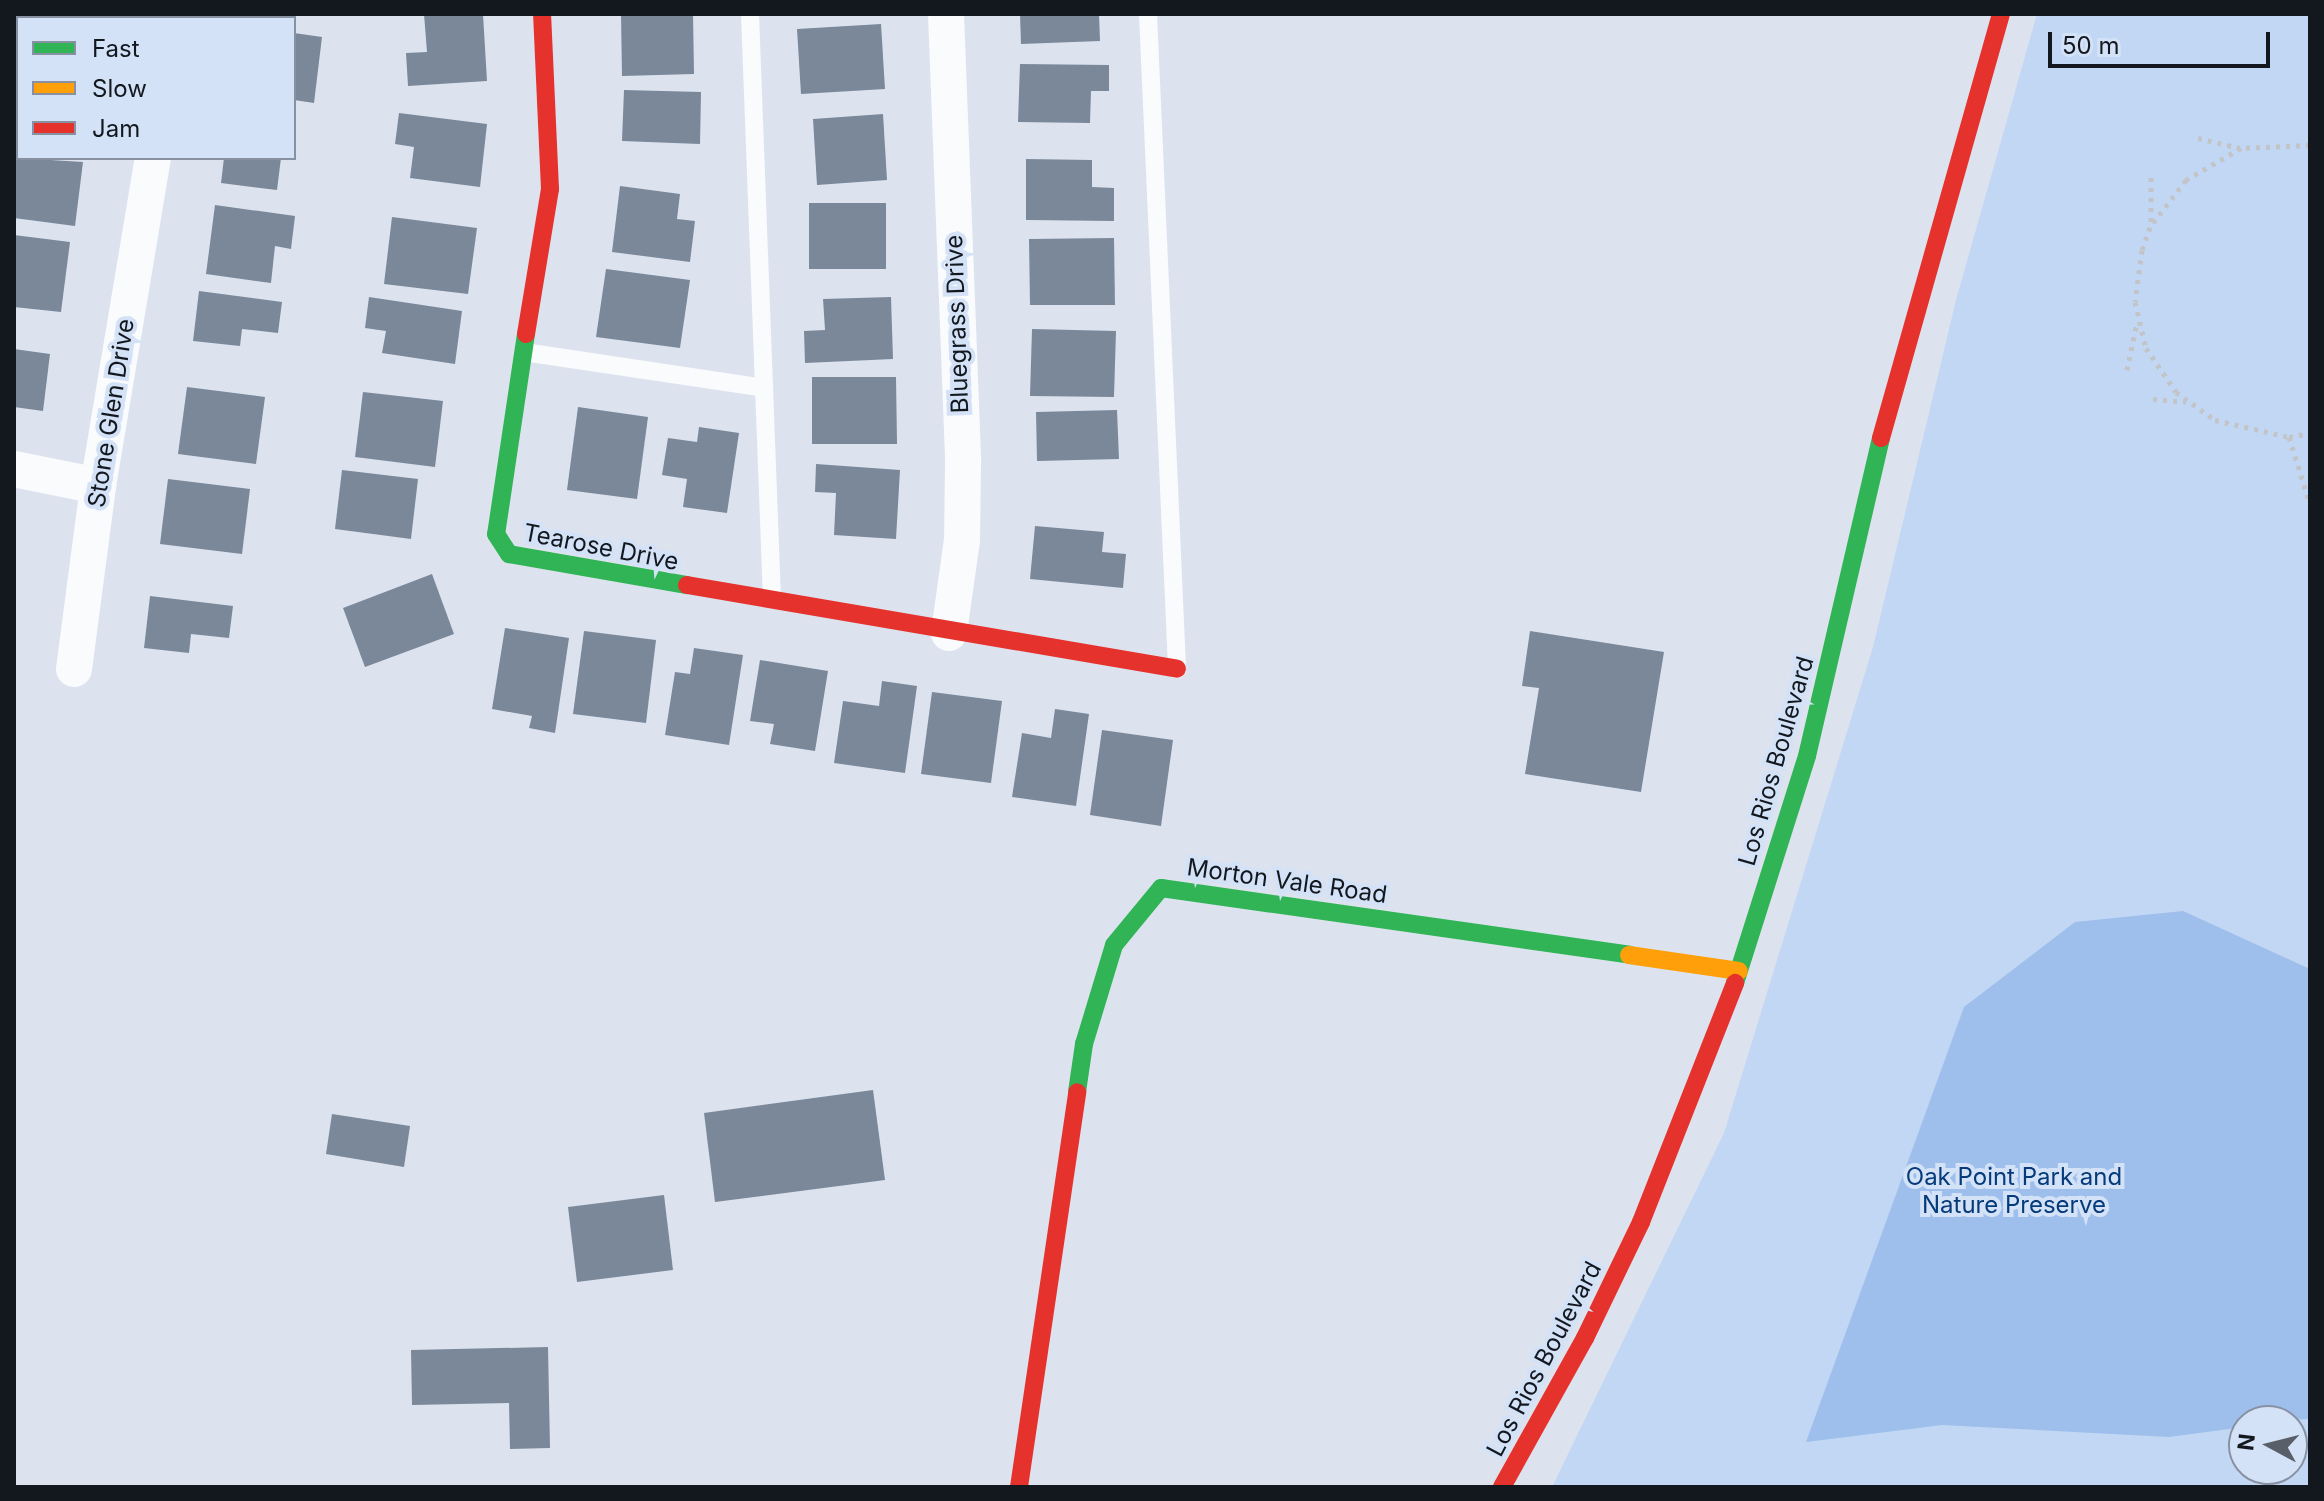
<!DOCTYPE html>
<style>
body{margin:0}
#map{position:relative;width:2324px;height:1501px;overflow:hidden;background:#dce3ef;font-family:Inter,sans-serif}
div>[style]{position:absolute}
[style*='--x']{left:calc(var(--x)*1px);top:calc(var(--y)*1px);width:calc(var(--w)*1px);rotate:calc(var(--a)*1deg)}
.green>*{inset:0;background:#c2d7f4}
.forest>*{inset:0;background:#9ebeeb}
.building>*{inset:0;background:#7a889a}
.path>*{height:5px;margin-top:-2.5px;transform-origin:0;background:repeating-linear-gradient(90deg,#c2c4c8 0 4px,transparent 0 10px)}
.lane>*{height:18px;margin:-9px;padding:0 9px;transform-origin:9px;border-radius:9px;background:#fafbfd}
.street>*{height:36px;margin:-18px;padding:0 18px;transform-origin:18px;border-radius:18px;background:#fafbfd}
.fast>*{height:18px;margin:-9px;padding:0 9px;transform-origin:9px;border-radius:9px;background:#30b455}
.slow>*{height:18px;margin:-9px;padding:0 9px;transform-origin:9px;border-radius:9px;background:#ff9f0a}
.jam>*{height:18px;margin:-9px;padding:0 9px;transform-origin:9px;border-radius:9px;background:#e5322d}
span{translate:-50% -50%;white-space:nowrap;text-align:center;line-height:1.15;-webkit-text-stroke:8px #d4e2f7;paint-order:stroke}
.street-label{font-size:24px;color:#13181f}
.park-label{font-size:24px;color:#053b7b}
.frame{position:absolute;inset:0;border:16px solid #13181f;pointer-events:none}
.legend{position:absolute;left:16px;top:16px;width:280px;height:144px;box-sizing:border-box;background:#d4e2f7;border:2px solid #8791a1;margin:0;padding:10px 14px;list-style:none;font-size:24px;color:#13181f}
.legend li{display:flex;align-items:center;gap:16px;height:40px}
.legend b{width:40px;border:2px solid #8791a1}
.north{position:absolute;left:2228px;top:1405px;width:80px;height:80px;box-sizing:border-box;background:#d4e2f7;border:2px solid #8791a1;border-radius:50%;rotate:277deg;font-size:22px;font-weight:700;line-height:32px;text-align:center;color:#13181f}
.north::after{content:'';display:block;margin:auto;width:28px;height:36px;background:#595f68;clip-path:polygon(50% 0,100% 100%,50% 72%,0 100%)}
.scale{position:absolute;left:2048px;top:32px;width:222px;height:36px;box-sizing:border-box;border:4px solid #13181f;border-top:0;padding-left:10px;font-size:24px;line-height:28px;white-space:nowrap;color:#13181f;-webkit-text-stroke:6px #d4e2f7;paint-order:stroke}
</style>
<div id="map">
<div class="green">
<div style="clip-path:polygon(evenodd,2037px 14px,2310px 14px,2310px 1487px,1552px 1487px,1724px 1133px,1873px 647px,1956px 300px,2037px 14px,2244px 1421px,2292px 1421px,2292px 1469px,2244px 1469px,2244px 1421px)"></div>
</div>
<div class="forest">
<div style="clip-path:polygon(2183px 911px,2310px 969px,2310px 1419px,2244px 1421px,2244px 1427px,2169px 1437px,1942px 1425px,1806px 1442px,1964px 1007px,2075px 922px)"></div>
</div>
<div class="building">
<div style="clip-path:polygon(424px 14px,483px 14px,487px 81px,408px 86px,406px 53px,427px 52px)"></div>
<div style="clip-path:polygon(621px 14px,693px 14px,694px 74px,622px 76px)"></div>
<div style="clip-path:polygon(1020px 14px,1099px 14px,1100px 41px,1021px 44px)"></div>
<div style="clip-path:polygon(881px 24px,885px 89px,801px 94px,797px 29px)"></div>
<div style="clip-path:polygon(294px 33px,322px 37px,314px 103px,294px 100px)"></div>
<div style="clip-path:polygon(1020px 64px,1109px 65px,1109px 91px,1091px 91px,1090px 123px,1018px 122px)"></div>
<div style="clip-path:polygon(624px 90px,701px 92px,700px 144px,622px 141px)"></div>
<div style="clip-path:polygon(15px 94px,18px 94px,18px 128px,14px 128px)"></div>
<div style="clip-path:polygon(399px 113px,487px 124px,480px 187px,410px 178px,414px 147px,395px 144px)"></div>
<div style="clip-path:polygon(883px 114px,887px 180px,817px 185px,813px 119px)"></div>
<div style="clip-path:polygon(14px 153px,18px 158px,83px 162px,75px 226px,14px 218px)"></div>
<div style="clip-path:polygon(224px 158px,281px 158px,277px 190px,221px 183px)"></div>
<div style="clip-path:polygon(1026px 159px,1092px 160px,1092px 187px,1114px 188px,1114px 221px,1026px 220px)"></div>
<div style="clip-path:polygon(620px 186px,680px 194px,677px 219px,695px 221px,690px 262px,612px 252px)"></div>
<div style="clip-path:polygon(809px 203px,886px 203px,886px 269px,809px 269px)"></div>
<div style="clip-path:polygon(215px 205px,295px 216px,291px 249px,275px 246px,271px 283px,206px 274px)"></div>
<div style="clip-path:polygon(392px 217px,477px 228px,468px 294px,384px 284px)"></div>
<div style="clip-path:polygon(14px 235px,70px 242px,61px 312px,14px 307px)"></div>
<div style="clip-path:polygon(1114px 238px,1115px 305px,1030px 305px,1029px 239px)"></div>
<div style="clip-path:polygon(606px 269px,690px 280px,680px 348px,596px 337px)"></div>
<div style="clip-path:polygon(199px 291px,282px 302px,278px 333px,242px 329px,240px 346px,193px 341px)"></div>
<div style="clip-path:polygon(369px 297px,462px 311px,455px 364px,382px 353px,386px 331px,365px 328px)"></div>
<div style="clip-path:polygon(891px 297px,893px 359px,805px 363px,804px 331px,825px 330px,823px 299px)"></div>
<div style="clip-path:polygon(1032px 329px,1116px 331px,1114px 397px,1030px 396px)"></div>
<div style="clip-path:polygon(14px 349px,50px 354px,43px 411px,14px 407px)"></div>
<div style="clip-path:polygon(812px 377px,896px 377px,897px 444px,812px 444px)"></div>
<div style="clip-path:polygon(187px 387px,265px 397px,256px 464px,178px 454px)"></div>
<div style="clip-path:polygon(363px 392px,443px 401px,435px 467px,355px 457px)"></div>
<div style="clip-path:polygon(578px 407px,648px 417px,637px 499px,567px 490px)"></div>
<div style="clip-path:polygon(1117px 410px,1119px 459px,1037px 461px,1036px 412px)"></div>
<div style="clip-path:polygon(699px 427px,739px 433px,727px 513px,683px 507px,687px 479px,662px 475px,668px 438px,697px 442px)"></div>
<div style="clip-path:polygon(816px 464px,900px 470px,896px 539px,834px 535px,836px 493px,815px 492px)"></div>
<div style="clip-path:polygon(342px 470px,418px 479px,411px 539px,335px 529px)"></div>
<div style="clip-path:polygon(168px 479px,250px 489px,242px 554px,160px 544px)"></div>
<div style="clip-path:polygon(1035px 526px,1104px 532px,1102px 552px,1126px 554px,1123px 588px,1030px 579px)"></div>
<div style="clip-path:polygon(432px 574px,454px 634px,365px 667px,343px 608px)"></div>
<div style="clip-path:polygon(150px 596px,233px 606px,229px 638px,191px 634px,189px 653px,144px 648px)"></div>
<div style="clip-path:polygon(505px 628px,569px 638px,555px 733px,529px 728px,532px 716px,492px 709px)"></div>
<div style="clip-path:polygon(584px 631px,656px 640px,646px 723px,573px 714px)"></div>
<div style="clip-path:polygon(1530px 631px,1664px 652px,1641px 792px,1525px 774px,1539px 688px,1522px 686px)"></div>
<div style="clip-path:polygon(694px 648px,743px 655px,729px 745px,665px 735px,675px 672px,690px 674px)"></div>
<div style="clip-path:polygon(760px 660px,828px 671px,815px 751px,770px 744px,774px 724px,750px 721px)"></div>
<div style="clip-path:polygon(882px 681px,917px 686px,905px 773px,834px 763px,843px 701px,879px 706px)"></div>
<div style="clip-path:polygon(932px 692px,1002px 701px,991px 783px,921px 774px)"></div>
<div style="clip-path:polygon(1055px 709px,1089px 714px,1076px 806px,1012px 797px,1022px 733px,1051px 738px)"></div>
<div style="clip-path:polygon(1102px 730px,1173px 740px,1161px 826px,1090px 815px)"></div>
<div style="clip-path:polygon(873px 1090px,885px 1180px,715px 1202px,704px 1113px)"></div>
<div style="clip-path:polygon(332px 1114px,410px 1126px,404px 1167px,326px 1154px)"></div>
<div style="clip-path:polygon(664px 1195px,673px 1270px,577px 1282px,568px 1207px)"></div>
<div style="clip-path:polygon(548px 1347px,550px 1448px,510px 1449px,509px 1403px,412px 1405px,411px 1350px)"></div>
</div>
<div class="path">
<div style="--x:2198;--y:138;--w:43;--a:13.4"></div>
<div style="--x:2310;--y:145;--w:69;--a:177.5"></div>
<div style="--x:2241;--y:148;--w:64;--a:149.8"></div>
<div style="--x:2186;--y:180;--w:59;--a:127.5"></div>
<div style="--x:2150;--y:227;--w:24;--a:109"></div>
<div style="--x:2142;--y:250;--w:52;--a:97.7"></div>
<div style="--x:2135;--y:302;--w:47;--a:76.6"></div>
<div style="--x:2146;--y:348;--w:53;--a:55.7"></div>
<div style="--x:2176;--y:392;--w:48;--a:35.7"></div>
<div style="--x:2215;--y:420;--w:76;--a:12.9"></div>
<div style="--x:2289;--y:437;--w:70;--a:72.6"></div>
<div style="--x:2151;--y:222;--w:46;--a:-90"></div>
<div style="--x:2127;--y:370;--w:49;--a:-78.2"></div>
<div style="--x:2153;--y:399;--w:33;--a:5"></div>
<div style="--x:2289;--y:437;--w:21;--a:-11"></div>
</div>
<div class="lane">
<div style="--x:750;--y:14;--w:586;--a:87.85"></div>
<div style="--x:1148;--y:14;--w:656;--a:87.46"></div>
<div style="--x:524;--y:352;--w:243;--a:8.5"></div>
</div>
<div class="street">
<div style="--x:946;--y:14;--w:449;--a:87.8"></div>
<div style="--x:963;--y:463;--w:77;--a:90.7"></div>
<div style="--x:962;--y:540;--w:94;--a:98"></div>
<div style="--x:177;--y:18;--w:4;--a:-90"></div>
<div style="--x:14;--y:469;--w:86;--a:11.4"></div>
<div style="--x:74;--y:669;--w:185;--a:-82.5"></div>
<div style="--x:98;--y:486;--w:333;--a:-80.5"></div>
</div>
<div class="fast">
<div style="--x:526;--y:334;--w:202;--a:98.5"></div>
<div style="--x:496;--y:534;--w:24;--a:57"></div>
<div style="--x:509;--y:554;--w:181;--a:9.9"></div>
<div style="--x:1735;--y:983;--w:238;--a:-72.4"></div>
<div style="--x:1807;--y:756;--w:326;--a:-76.9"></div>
<div style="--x:1077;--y:1092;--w:49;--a:-81.7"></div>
<div style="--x:1084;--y:1044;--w:103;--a:-73.1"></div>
<div style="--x:1114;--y:945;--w:74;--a:-50.5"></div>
<div style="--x:1161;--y:888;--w:473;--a:8.1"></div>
</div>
<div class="slow">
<div style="--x:1629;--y:955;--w:111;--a:8.3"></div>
</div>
<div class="jam">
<div style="--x:526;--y:334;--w:147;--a:-80.6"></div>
<div style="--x:550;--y:189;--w:175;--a:-92.6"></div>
<div style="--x:1881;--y:438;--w:441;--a:-74.2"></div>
<div style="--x:687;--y:585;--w:497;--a:9.7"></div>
<div style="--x:1019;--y:1487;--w:399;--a:-81.6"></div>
<div style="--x:1502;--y:1487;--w:171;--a:-60.9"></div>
<div style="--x:1585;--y:1338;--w:129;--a:-64.2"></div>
<div style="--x:1641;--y:1222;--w:257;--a:-68.5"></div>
</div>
<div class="street-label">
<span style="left:957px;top:324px;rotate:-92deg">Bluegrass Drive</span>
<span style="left:111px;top:413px;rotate:-81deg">Stone Glen Drive</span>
<span style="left:601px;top:547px;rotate:11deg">Tearose Drive</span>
<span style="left:1776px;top:761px;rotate:-74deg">Los Rios Boulevard</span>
<span style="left:1287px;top:881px;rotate:8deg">Morton Vale Road</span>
<span style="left:1544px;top:1359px;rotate:-62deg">Los Rios Boulevard</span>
</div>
<div class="park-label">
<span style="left:2014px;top:1191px">Oak Point Park and<br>Nature Preserve</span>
</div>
<div class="frame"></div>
<ul class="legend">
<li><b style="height:10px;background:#30b455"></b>Fast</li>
<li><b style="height:10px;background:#ff9f0a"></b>Slow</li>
<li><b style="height:10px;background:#e5322d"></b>Jam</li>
</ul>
<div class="north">N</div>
<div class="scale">50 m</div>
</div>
